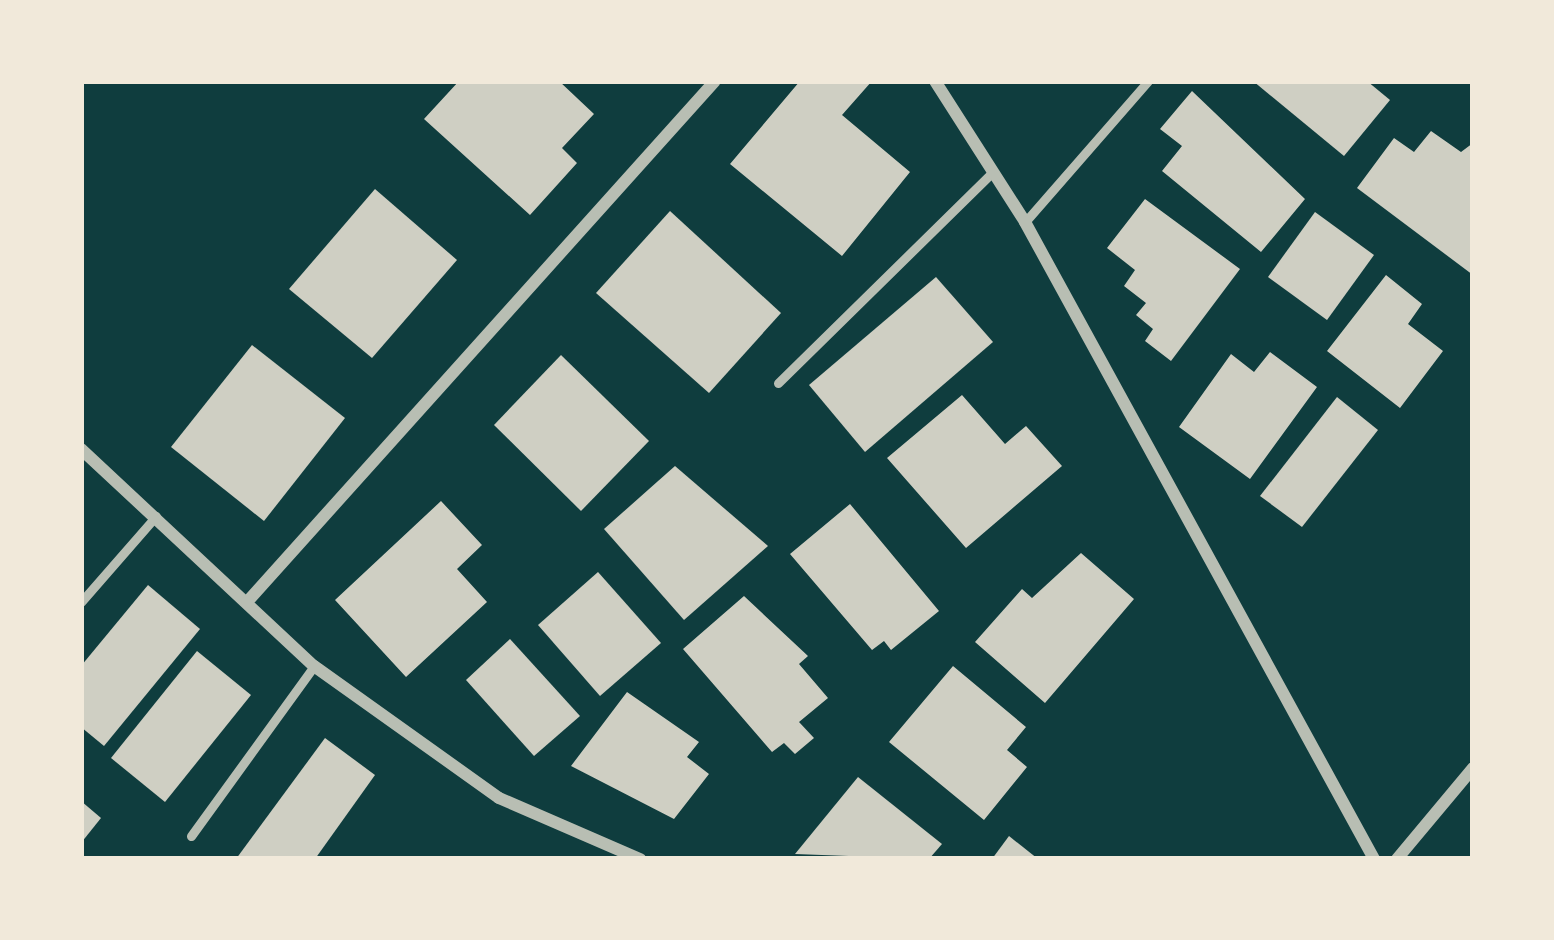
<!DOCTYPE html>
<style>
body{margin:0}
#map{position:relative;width:1554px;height:940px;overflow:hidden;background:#0f3d3e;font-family:"IBM Plex Sans",sans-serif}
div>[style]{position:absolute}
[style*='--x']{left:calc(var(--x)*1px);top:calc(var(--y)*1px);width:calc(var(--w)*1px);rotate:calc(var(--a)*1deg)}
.building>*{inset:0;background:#cfcfc3}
.service>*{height:9px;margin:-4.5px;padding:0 4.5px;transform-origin:4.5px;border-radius:4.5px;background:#b8beb3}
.minor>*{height:12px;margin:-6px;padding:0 6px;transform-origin:6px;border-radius:6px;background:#b8beb3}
span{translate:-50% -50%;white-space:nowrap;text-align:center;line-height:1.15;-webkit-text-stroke:9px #f1e9da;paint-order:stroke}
.frame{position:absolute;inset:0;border:84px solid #f1e9da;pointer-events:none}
</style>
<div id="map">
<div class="building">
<div style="clip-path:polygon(459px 81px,559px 81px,594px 114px,562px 148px,577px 163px,530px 215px,424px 119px)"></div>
<div style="clip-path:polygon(800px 81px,872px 81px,842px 115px,910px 172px,842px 256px,730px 164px)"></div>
<div style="clip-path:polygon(1253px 81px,1367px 81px,1390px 100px,1344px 156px)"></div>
<div style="clip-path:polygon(1192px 91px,1305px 199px,1261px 252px,1162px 171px,1182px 146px,1160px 129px)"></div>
<div style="clip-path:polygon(1431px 131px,1461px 152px,1473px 143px,1473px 275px,1357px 188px,1394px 138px,1414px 152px)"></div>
<div style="clip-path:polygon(375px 189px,457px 260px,372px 358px,289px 289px)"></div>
<div style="clip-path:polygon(1145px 199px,1240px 269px,1171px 361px,1145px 341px,1153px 329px,1136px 315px,1146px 303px,1124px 286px,1135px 270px,1107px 248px)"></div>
<div style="clip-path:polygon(670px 211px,781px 313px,709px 393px,596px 293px)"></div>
<div style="clip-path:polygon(1315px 212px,1374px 255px,1327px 320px,1268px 277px)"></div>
<div style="clip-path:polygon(1386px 275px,1422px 304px,1408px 324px,1443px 351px,1400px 408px,1327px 351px)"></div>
<div style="clip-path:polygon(936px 277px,993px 342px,865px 452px,809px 385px)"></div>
<div style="clip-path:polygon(252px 345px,345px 418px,264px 521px,171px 447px)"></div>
<div style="clip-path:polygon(1270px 352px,1317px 387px,1250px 479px,1179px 427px,1231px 354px,1254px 372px)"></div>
<div style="clip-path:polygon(561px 355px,649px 441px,581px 511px,494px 425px)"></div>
<div style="clip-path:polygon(962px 395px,1005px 444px,1026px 426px,1062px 466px,966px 548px,887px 458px)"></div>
<div style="clip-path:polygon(1337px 397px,1378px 430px,1302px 527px,1260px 496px)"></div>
<div style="clip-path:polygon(675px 466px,768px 546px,684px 620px,604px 529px)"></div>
<div style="clip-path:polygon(441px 501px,482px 545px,457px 569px,487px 602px,406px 677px,335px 600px)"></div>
<div style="clip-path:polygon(850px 504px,939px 611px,891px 650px,884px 641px,872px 650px,790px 554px)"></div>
<div style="clip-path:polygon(1081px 553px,1134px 599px,1045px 703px,975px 642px,1022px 589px,1032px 598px)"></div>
<div style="clip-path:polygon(598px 572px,661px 643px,600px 696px,538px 625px)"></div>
<div style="clip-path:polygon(148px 585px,200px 629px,104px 746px,81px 727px,81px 666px)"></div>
<div style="clip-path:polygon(744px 596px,808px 656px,799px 664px,828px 698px,799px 722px,814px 738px,795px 754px,784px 743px,772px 752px,683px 649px)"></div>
<div style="clip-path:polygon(510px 639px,580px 716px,534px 756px,466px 680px)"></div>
<div style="clip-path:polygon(197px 651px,251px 695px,165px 802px,111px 758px)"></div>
<div style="clip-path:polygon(953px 666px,1026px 727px,1007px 750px,1027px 767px,984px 820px,889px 742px)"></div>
<div style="clip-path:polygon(627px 692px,699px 742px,687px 757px,709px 774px,674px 819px,571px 766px)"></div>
<div style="clip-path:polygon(325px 738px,375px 775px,315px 859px,236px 859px)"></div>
<div style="clip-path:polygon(858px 777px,942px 844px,929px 859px,795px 854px)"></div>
<div style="clip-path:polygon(81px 801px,101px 818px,81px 843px)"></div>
<div style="clip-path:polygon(1009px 836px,1038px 859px,992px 859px)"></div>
</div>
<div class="service">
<div style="--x:1025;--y:222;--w:187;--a:-48.9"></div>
<div style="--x:778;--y:383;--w:301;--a:-44.5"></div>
<div style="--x:81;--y:602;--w:114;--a:-48.9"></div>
<div style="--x:191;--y:836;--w:210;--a:-54.1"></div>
</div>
<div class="minor">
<div style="--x:935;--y:81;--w:167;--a:57.4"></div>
<div style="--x:1025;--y:222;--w:726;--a:61.28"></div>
<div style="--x:81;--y:449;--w:318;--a:43"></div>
<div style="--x:314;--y:666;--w:227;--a:35.5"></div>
<div style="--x:499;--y:798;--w:154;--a:23.4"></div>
<div style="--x:247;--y:602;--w:700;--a:-48.07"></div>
<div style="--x:1397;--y:859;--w:119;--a:-50.1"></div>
</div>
<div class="frame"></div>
</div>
